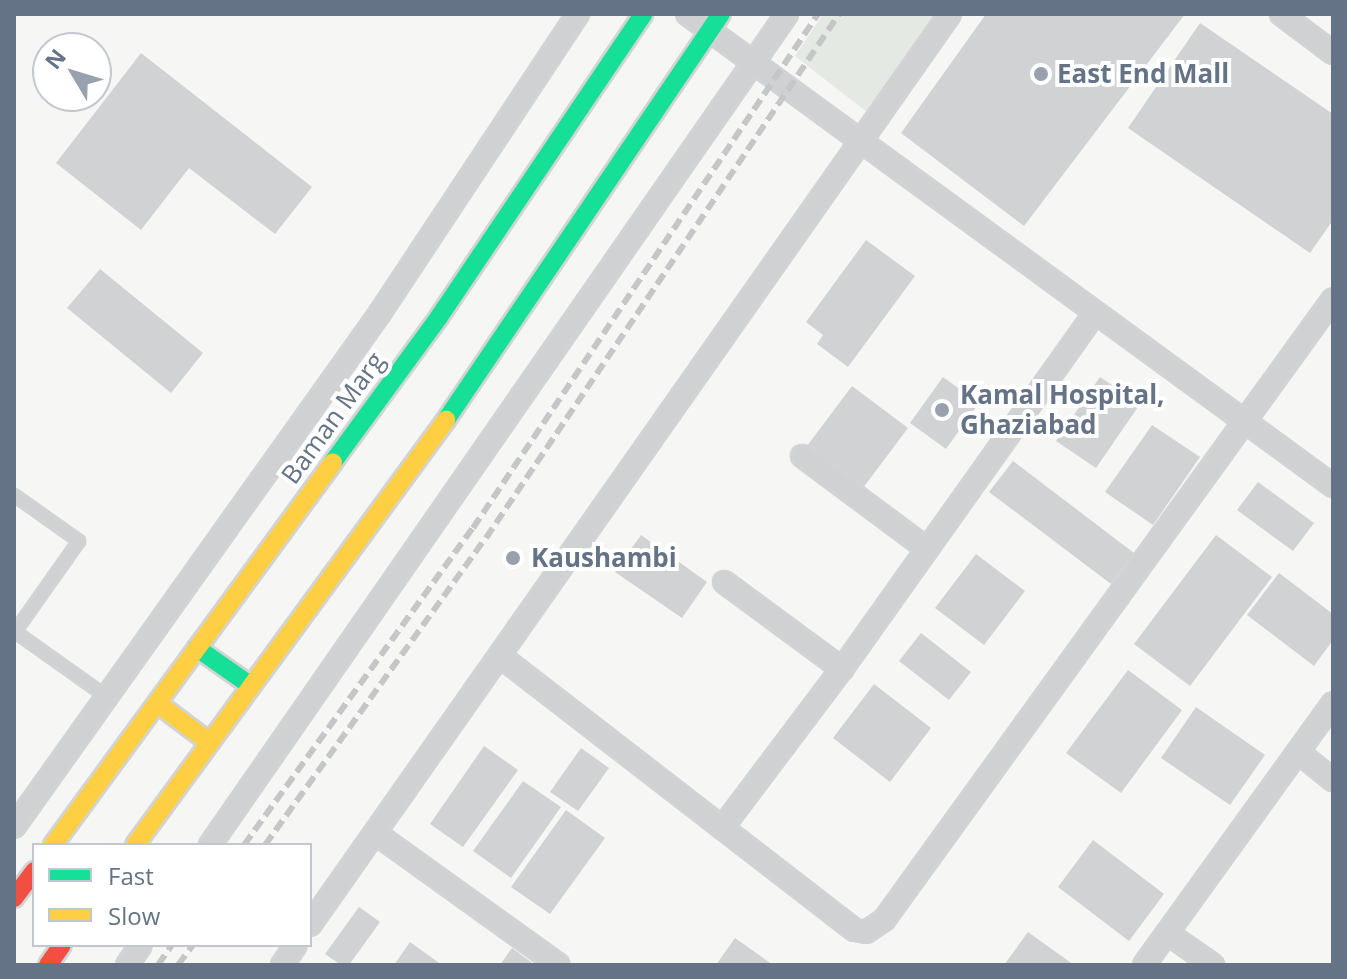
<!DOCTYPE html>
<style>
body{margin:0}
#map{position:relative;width:1347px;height:979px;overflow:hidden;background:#f6f6f5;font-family:"Open Sans",sans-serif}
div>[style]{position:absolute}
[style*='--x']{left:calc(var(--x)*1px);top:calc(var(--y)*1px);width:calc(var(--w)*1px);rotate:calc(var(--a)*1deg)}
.green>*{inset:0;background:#e5e9e3}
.building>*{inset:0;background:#d1d2d3}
.roads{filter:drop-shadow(2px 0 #d1d3d4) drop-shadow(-2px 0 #d1d3d4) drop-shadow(0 2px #d1d3d4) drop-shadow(0 -2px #d1d3d4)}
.lane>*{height:10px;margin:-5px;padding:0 5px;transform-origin:5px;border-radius:5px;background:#d0d1d2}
.street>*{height:20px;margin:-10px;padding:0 10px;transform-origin:10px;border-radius:10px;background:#d0d1d2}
.fast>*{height:18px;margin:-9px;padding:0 9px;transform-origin:9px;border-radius:9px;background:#16e098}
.slow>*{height:18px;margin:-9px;padding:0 9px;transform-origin:9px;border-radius:9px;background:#ffcf43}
.jam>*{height:18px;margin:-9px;padding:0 9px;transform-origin:9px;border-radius:9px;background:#f24e42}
.rail>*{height:6px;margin-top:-3px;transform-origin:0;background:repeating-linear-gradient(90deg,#c5c6c7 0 12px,transparent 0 18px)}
.dots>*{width:22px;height:22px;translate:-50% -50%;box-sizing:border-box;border:4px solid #fff;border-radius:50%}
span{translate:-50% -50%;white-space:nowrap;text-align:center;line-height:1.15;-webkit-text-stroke:8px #fff;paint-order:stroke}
.poi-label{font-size:26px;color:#657386;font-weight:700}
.left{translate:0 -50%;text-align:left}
.street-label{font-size:26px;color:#657386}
.frame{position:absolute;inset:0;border:16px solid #657386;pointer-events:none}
.legend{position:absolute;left:32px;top:843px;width:280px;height:104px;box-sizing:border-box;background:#fff;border:2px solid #c1c7cf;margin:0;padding:10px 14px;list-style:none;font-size:24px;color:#657386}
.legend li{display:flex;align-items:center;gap:16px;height:40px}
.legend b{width:40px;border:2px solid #c1c7cf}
.north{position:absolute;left:32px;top:32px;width:80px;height:80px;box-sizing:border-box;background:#fff;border:2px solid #c1c7cf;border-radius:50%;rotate:308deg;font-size:22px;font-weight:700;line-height:32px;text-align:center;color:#657386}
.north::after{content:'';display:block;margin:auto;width:28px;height:36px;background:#98a1ad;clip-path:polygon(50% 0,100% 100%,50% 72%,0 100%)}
</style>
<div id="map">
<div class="green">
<div style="clip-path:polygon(823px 14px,935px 14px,868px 113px,795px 56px)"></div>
</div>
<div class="building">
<div style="clip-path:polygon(986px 14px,1185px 14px,1024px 226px,901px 133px)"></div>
<div style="clip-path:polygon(1200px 23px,1333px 114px,1333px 220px,1310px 253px,1128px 128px)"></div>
<div style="clip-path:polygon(141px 53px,312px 187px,275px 234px,189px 168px,141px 230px,56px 163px)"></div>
<div style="clip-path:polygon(866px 240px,915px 276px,848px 367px,817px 344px,823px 335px,806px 322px)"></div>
<div style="clip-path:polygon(100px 269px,203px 353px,171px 393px,67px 308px)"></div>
<div style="clip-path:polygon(943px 377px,979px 403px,946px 449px,910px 423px)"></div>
<div style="clip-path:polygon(1100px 377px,1140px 404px,1096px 468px,1056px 441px)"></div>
<div style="clip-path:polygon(852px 386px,908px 428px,863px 488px,807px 446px)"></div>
<div style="clip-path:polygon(1152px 425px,1200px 457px,1153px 525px,1105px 492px)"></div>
<div style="clip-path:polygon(1013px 461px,1134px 553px,1111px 584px,989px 492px)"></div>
<div style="clip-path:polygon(1258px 482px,1314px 523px,1293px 551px,1237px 510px)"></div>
<div style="clip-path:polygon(641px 535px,707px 582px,682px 618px,615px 572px)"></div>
<div style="clip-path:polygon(1216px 535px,1272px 577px,1190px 686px,1134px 644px)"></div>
<div style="clip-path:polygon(976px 554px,1025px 591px,984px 645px,935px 608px)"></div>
<div style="clip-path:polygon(1279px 573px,1333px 614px,1333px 640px,1314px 666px,1247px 615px)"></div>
<div style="clip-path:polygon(921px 633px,971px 672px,949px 700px,899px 661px)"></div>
<div style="clip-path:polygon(1128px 670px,1182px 710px,1121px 793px,1066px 753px)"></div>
<div style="clip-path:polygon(874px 684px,931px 728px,890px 782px,833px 738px)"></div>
<div style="clip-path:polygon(1196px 707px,1265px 755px,1230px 805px,1161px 758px)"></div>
<div style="clip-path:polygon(484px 746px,518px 770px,463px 847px,430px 824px)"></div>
<div style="clip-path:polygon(581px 748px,609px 768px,578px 811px,550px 792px)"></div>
<div style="clip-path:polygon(523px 781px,561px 807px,511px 878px,473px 851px)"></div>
<div style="clip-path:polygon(566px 810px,605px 838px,550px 914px,511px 887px)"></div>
<div style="clip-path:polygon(1093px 840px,1164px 894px,1129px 941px,1058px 887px)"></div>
<div style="clip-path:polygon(359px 907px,380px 922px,349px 965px,341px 965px,325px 954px)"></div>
<div style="clip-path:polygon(1028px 932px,1074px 965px,1004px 965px)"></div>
<div style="clip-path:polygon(735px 938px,773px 965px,716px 965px)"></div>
<div style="clip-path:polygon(410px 942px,442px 965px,394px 965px)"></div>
<div style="clip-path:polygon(512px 948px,535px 965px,500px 965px)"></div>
</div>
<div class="roads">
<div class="lane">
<div style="--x:14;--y:495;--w:80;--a:35.3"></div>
<div style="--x:79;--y:541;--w:113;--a:125.2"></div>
<div style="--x:14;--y:631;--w:114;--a:35.4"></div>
</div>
<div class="street">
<div style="--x:687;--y:14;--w:800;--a:36.15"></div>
<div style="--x:1281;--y:14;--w:65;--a:36.9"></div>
<div style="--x:802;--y:456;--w:156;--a:36.6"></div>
<div style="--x:724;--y:582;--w:147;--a:36.4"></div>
<div style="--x:500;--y:656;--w:448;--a:37.7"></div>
<div style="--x:855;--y:930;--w:11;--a:10"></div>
<div style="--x:866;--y:932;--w:22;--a:-34"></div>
<div style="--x:884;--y:920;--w:766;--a:-54.13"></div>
<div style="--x:1298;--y:752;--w:45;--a:38.7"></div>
<div style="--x:14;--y:827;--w:631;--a:-54.55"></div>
<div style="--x:380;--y:313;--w:359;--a:-56.5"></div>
<div style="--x:722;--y:828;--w:199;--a:-53"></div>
<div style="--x:842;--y:669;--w:437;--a:-54.6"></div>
<div style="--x:375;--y:833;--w:226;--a:35.7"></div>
<div style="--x:210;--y:845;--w:1012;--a:-55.23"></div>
<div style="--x:310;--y:925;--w:1113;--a:-54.91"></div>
<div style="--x:1167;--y:933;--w:56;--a:34.8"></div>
<div style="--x:127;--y:965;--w:24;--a:-55"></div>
<div style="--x:282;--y:965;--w:24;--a:-55"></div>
<div style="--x:1144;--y:965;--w:323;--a:-54.2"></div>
</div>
<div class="fast">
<div style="--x:446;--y:420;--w:490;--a:-55.9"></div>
<div style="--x:333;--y:462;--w:180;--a:-53.8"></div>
<div style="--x:439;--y:317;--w:365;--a:-56"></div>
<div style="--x:197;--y:648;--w:66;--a:35.1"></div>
</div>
<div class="slow">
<div style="--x:157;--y:703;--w:66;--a:37"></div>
<div style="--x:53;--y:845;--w:474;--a:-53.8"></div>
<div style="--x:135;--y:845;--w:527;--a:-53.8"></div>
</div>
<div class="jam">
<div style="--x:14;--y:898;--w:34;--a:-53"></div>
<div style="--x:48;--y:965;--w:24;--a:-55"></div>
</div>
</div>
<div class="rail">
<div style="--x:244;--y:845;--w:391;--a:-54.2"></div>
<div style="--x:473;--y:528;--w:619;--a:-56.13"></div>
<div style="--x:265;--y:845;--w:378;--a:-54.3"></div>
<div style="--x:486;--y:538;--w:632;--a:-56.03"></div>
<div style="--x:158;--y:965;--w:24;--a:-55"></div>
<div style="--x:178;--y:965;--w:25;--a:-53"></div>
</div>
<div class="dots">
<div style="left:1041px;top:74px;background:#98a1ad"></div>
<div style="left:942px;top:410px;background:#98a1ad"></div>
<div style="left:513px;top:558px;background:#98a1ad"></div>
</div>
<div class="poi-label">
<span class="left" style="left:1057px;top:74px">East End Mall</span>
<span class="left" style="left:960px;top:410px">Kamal Hospital,<br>Ghaziabad</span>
<span class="left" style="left:531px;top:558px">Kaushambi</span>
</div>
<div class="street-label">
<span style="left:333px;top:418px;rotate:-54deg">Baman Marg</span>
</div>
<div class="frame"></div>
<ul class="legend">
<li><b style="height:10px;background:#16e098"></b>Fast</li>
<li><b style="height:10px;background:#ffcf43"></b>Slow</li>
</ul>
<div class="north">N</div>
</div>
